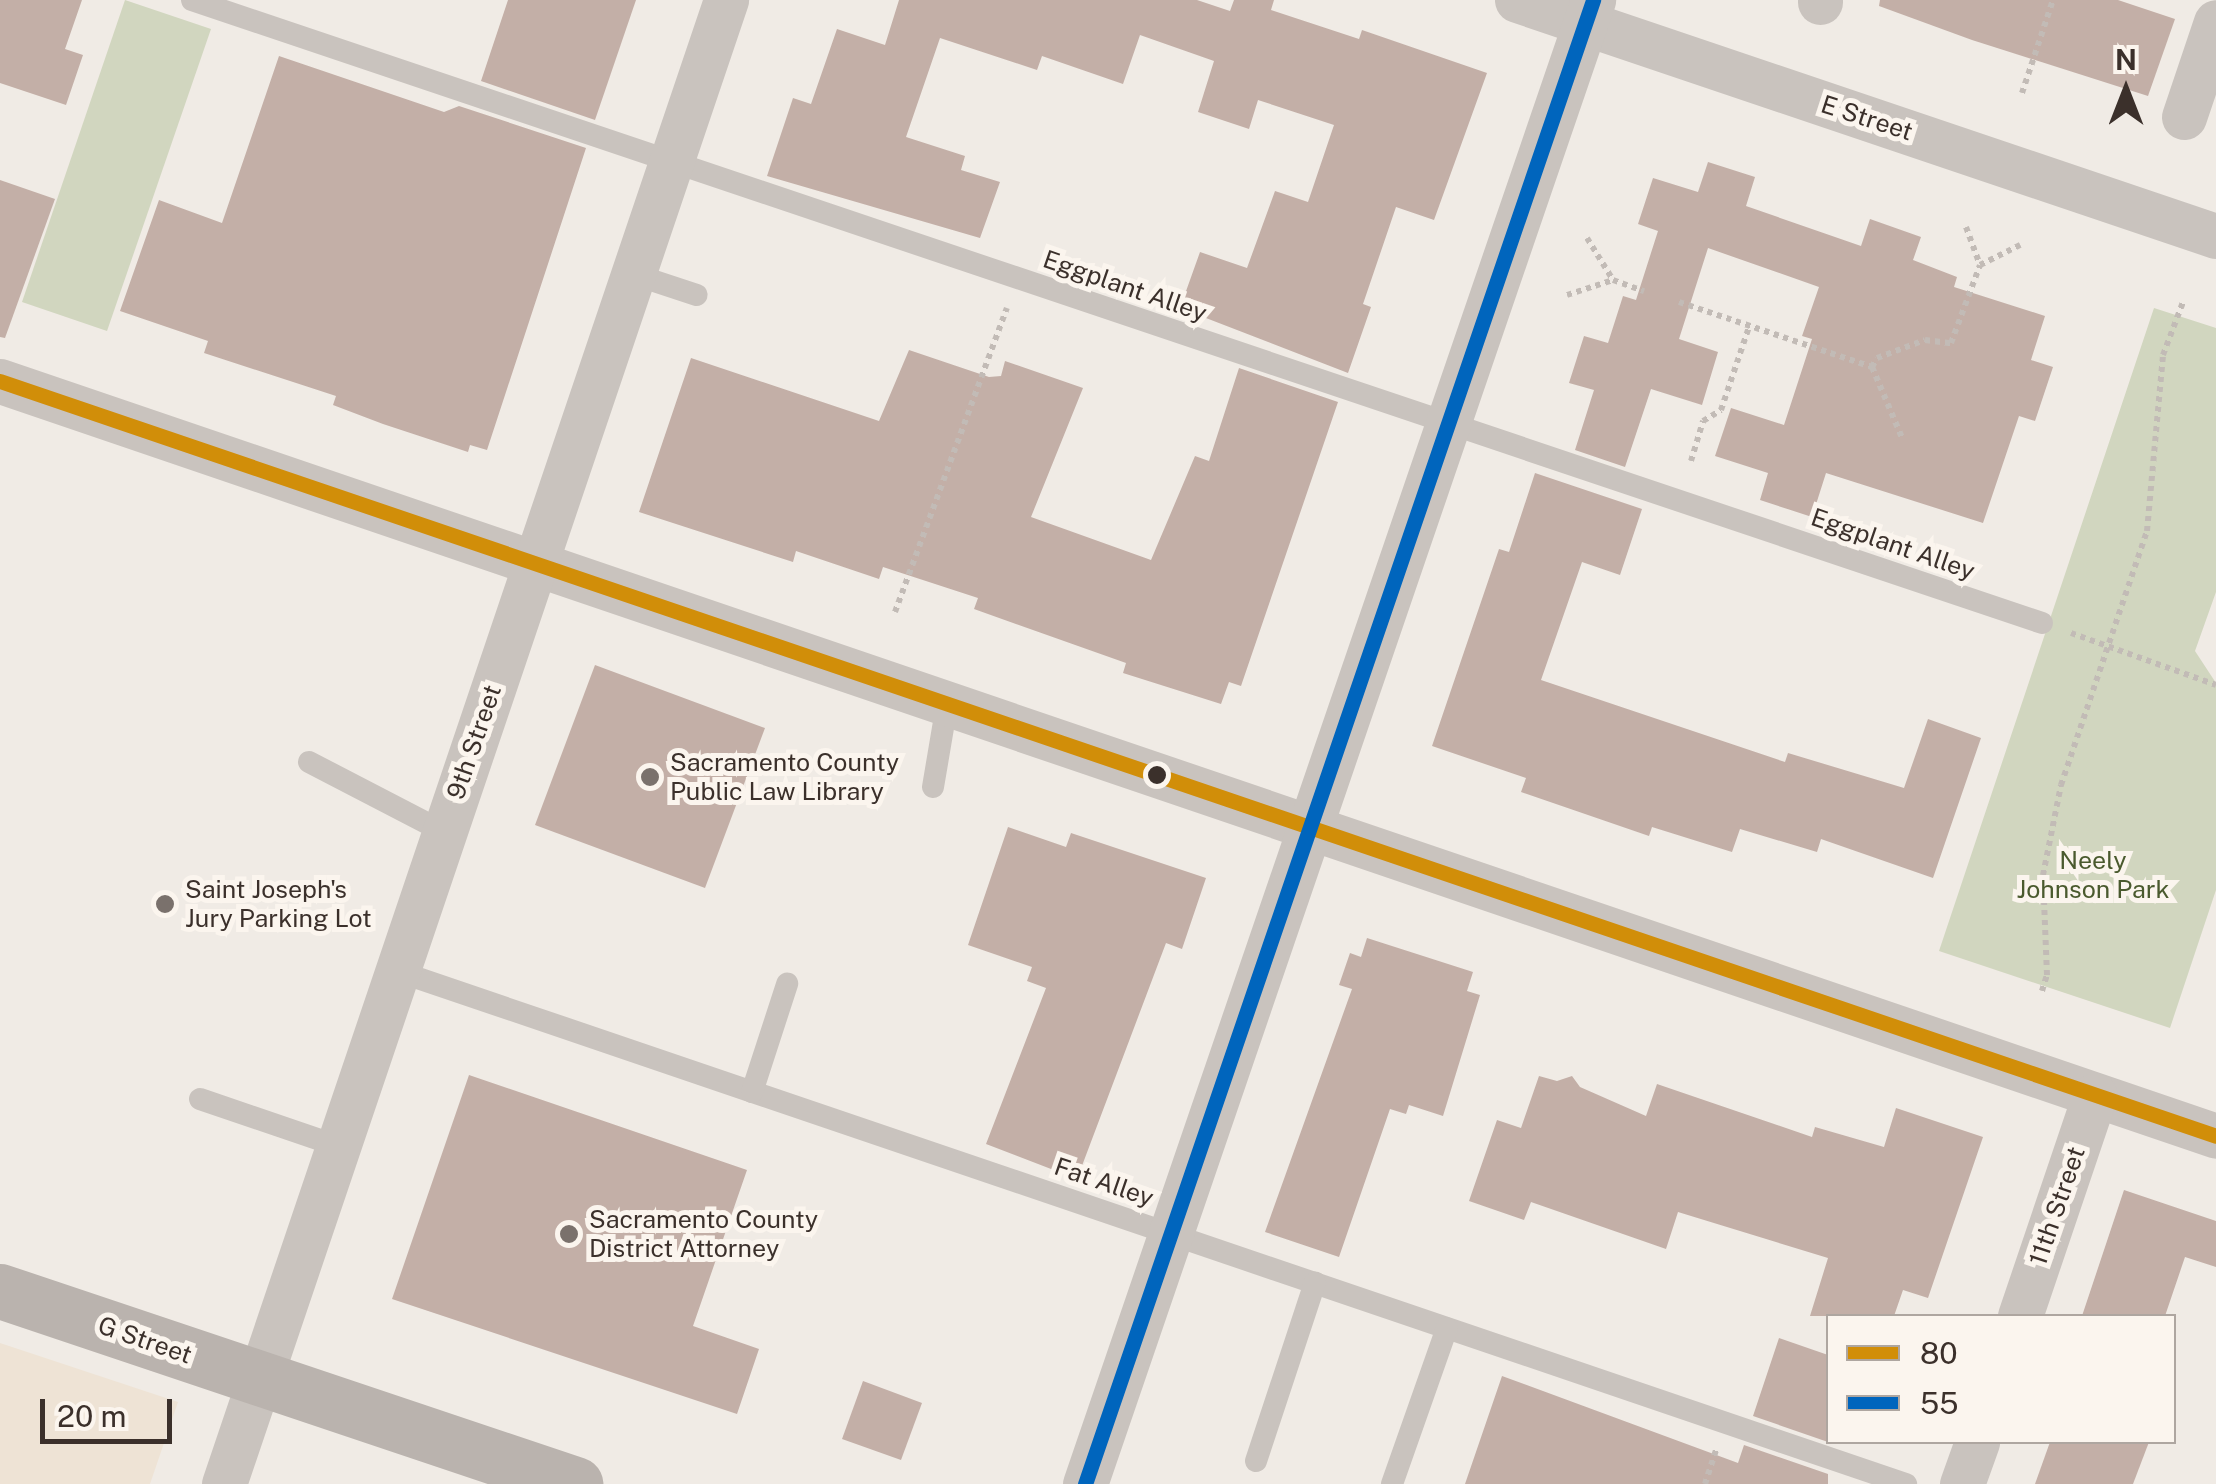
<!DOCTYPE html>
<style>
body{margin:0}
#map{position:relative;width:2216px;height:1484px;overflow:hidden;background:#f0ebe5;font-family:"Public Sans",sans-serif}
div>[style]{position:absolute}
[style*='--x']{left:calc(var(--x)*1px);top:calc(var(--y)*1px);width:calc(var(--w)*1px);rotate:calc(var(--a)*1deg)}
.green>*{inset:0;background:#d1d6bf}
.plaza>*{inset:0;background:#eee3d5}
.building>*{inset:0;background:#c3afa7}
.path>*{height:6px;margin-top:-3px;transform-origin:0;background:repeating-linear-gradient(90deg,#c2bbb6 0 5px,transparent 0 10px)}
.service>*{height:22px;margin:-11px;padding:0 11px;transform-origin:11px;border-radius:11px;background:#c9c3be}
.minor>*{height:45px;margin:-22.5px;padding:0 22.5px;transform-origin:22.5px;border-radius:22.5px;background:#c9c3be}
.secondary>*{height:55px;margin:-27.5px;padding:0 27.5px;transform-origin:27.5px;border-radius:27.5px;background:#bab3ae}
.bus-1>*{height:15px;margin:-7.5px;padding:0 7.5px;transform-origin:7.5px;border-radius:7.5px;background:#d18e09}
.bus-2>*{height:15px;margin:-7.5px;padding:0 7.5px;transform-origin:7.5px;border-radius:7.5px;background:#0065bd}
.dots>*{width:28px;height:28px;translate:-50% -50%;box-sizing:border-box;border:5px solid #fbf5ee;border-radius:50%}
span{translate:-50% -50%;white-space:nowrap;text-align:center;line-height:1.15;-webkit-text-stroke:10px #fbf5ee;paint-order:stroke}
.street-label{font-size:25px;color:#3b302b}
.poi-label{font-size:25px;color:#3b302b}
.left{translate:0 -50%;text-align:left}
.park-label{font-size:25px;color:#4a5a2e}
.legend{position:absolute;left:1826px;top:1314px;width:350px;height:130px;box-sizing:border-box;background:#fbf5ee;border:2px solid #aea6a0;margin:0;padding:12px 18px;list-style:none;font-size:30px;color:#3b302b}
.legend li{display:flex;align-items:center;gap:20px;height:50px}
.legend b{width:50px;border:2px solid #aea6a0}
.north{position:absolute;left:2076px;top:40px;width:100px;height:100px;-webkit-text-stroke:8px #fbf5ee;paint-order:stroke;rotate:0deg;font-size:28px;font-weight:700;line-height:40px;text-align:center;color:#3b302b}
.north::after{content:'';display:block;margin:auto;width:35px;height:45px;background:#3b302b;clip-path:polygon(50% 0,100% 100%,50% 72%,0 100%)}
.scale{position:absolute;left:40px;top:1399px;width:132px;height:45px;box-sizing:border-box;border:5px solid #3b302b;border-top:0;padding-left:12px;font-size:30px;line-height:35px;white-space:nowrap;color:#3b302b;-webkit-text-stroke:8px #fbf5ee;paint-order:stroke}
</style>
<div id="map">
<div class="green">
<div style="clip-path:polygon(125px 0,211px 29px,107px 331px,22px 302px)"></div>
<div style="clip-path:polygon(2154px 308px,2216px 328px,2216px 592px,2195px 651px,2216px 683px,2216px 890px,2170px 1028px,1939px 951px)"></div>
</div>
<div class="plaza">
<div style="clip-path:polygon(0 1343px,178px 1402px,150px 1484px,0 1484px)"></div>
</div>
<div class="building">
<div style="clip-path:polygon(0 0,82px 0,65px 49px,83px 55px,66px 105px,0 83px)"></div>
<div style="clip-path:polygon(508px 0,636px 0,595px 120px,481px 81px)"></div>
<div style="clip-path:polygon(899px 0,1197px 0,1230px 11px,1234px 0,1274px 0,1271px 10px,1359px 39px,1362px 30px,1487px 73px,1434px 220px,1396px 207px,1363px 304px,1371px 307px,1348px 373px,1180px 308px,1200px 252px,1247px 268px,1275px 191px,1308px 202px,1334px 125px,1258px 100px,1249px 129px,1198px 112px,1214px 61px,1140px 35px,1123px 84px,1042px 56px,1037px 70px,940px 38px,906px 137px,965px 156px,961px 170px,1000px 182px,980px 238px,767px 176px,793px 98px,811px 104px,837px 29px,885px 45px)"></div>
<div style="clip-path:polygon(1880px 0,2118px 0,2175px 19px,2148px 96px,1972px 40px,1879px 6px)"></div>
<div style="clip-path:polygon(279px 56px,444px 112px,459px 106px,586px 148px,487px 450px,470px 445px,468px 452px,383px 424px,333px 405px,336px 396px,204px 353px,208px 341px,120px 311px,159px 200px,222px 223px)"></div>
<div style="clip-path:polygon(1708px 162px,1755px 177px,1746px 206px,1861px 246px,1870px 219px,1921px 237px,1913px 260px,1957px 277px,1954px 287px,2045px 316px,2031px 360px,2053px 367px,2035px 421px,2019px 416px,1983px 523px,1826px 473px,1812px 517px,1760px 500px,1768px 473px,1715px 456px,1731px 408px,1784px 425px,1812px 339px,1802px 336px,1819px 287px,1708px 248px,1679px 339px,1718px 352px,1702px 405px,1651px 389px,1625px 467px,1575px 450px,1594px 390px,1569px 383px,1584px 336px,1608px 343px,1623px 296px,1636px 300px,1658px 231px,1638px 224px,1653px 178px,1698px 192px)"></div>
<div style="clip-path:polygon(0 180px,55px 199px,5px 338px,0 337px)"></div>
<div style="clip-path:polygon(909px 350px,989px 377px,1001px 376px,1005px 361px,1083px 388px,1031px 517px,1151px 560px,1195px 456px,1209px 461px,1239px 368px,1338px 402px,1241px 686px,1229px 682px,1221px 704px,1123px 673px,1126px 663px,974px 609px,978px 598px,883px 567px,879px 579px,796px 551px,793px 562px,639px 512px,691px 358px,879px 421px)"></div>
<div style="clip-path:polygon(1535px 473px,1642px 509px,1620px 575px,1582px 562px,1541px 680px,1785px 762px,1788px 753px,1904px 788px,1928px 719px,1981px 738px,1933px 878px,1821px 839px,1817px 852px,1740px 829px,1732px 852px,1652px 827px,1649px 836px,1521px 792px,1526px 778px,1432px 746px,1499px 549px,1509px 552px)"></div>
<div style="clip-path:polygon(595px 665px,765px 728px,705px 888px,535px 825px)"></div>
<div style="clip-path:polygon(1008px 827px,1066px 847px,1071px 833px,1206px 878px,1182px 949px,1166px 943px,1077px 1179px,986px 1144px,1046px 988px,1027px 981px,1032px 967px,968px 945px)"></div>
<div style="clip-path:polygon(1367px 938px,1473px 972px,1467px 991px,1480px 995px,1443px 1116px,1409px 1105px,1406px 1114px,1390px 1109px,1339px 1257px,1265px 1232px,1352px 989px,1339px 985px,1350px 953px,1361px 957px)"></div>
<div style="clip-path:polygon(469px 1075px,747px 1170px,693px 1326px,759px 1349px,737px 1414px,392px 1299px)"></div>
<div style="clip-path:polygon(1539px 1076px,1557px 1081px,1572px 1076px,1580px 1087px,1646px 1116px,1657px 1084px,1812px 1137px,1815px 1127px,1884px 1147px,1896px 1108px,1983px 1137px,1928px 1298px,1903px 1290px,1894px 1316px,1810px 1316px,1828px 1258px,1678px 1212px,1666px 1249px,1531px 1202px,1524px 1220px,1469px 1201px,1497px 1120px,1521px 1128px)"></div>
<div style="clip-path:polygon(2124px 1190px,2216px 1221px,2216px 1267px,2185px 1257px,2165px 1316px,2082px 1316px)"></div>
<div style="clip-path:polygon(1779px 1338px,1828px 1355px,1828px 1442px,1753px 1416px)"></div>
<div style="clip-path:polygon(1502px 1376px,1738px 1463px,1744px 1445px,1828px 1474px,1828px 1484px,1465px 1484px)"></div>
<div style="clip-path:polygon(863px 1381px,922px 1403px,901px 1460px,842px 1439px)"></div>
<div style="clip-path:polygon(2050px 1442px,2149px 1442px,2133px 1484px,2035px 1484px)"></div>
</div>
<div class="path">
<div style="--x:2022;--y:93;--w:98;--a:-71.6"></div>
<div style="--x:1966;--y:227;--w:40;--a:69.8"></div>
<div style="--x:1980;--y:265;--w:45;--a:-26.6"></div>
<div style="--x:1587;--y:238;--w:49;--a:58.2"></div>
<div style="--x:1613;--y:280;--w:33;--a:20"></div>
<div style="--x:1567;--y:295;--w:48;--a:-18.1"></div>
<div style="--x:1679;--y:302;--w:204;--a:18.6"></div>
<div style="--x:1872;--y:367;--w:79;--a:67"></div>
<div style="--x:1872;--y:367;--w:10;--a:-61"></div>
<div style="--x:1877;--y:358;--w:51;--a:-20.6"></div>
<div style="--x:1925;--y:340;--w:26;--a:7"></div>
<div style="--x:1951;--y:343;--w:83;--a:-69.6"></div>
<div style="--x:1691;--y:461;--w:42;--a:-73.3"></div>
<div style="--x:1703;--y:421;--w:21;--a:-31"></div>
<div style="--x:1721;--y:410;--w:88;--a:-71.4"></div>
<div style="--x:895;--y:612;--w:324;--a:-69.8"></div>
<div style="--x:2071;--y:633;--w:154;--a:19.7"></div>
<div style="--x:2042;--y:991;--w:17;--a:-73"></div>
<div style="--x:2047;--y:975;--w:100;--a:-92.3"></div>
<div style="--x:2043;--y:875;--w:92;--a:-78.7"></div>
<div style="--x:2061;--y:785;--w:268;--a:-71.3"></div>
<div style="--x:2147;--y:531;--w:177;--a:-84.8"></div>
<div style="--x:2163;--y:355;--w:57;--a:-69.3"></div>
<div style="--x:1705;--y:1484;--w:36;--a:-72"></div>
</div>
<div class="service">
<div style="--x:192;--y:0;--w:1952;--a:18.61"></div>
<div style="--x:633;--y:274;--w:67;--a:18.2"></div>
<div style="--x:309;--y:762;--w:152;--a:27.4"></div>
<div style="--x:933;--y:787;--w:84;--a:-80.4"></div>
<div style="--x:397;--y:971;--w:1594;--a:18.78"></div>
<div style="--x:752;--y:1092;--w:114;--a:-72"></div>
<div style="--x:200;--y:1099;--w:146;--a:18.8"></div>
<div style="--x:1256;--y:1461;--w:188;--a:-71.7"></div>
<div style="--x:1392;--y:1484;--w:165;--a:-70.6"></div>
</div>
<div class="minor">
<div style="--x:1517;--y:0;--w:738;--a:18.66"></div>
<div style="--x:1820;--y:2;--w:2;--a:-90"></div>
<div style="--x:2184;--y:117;--w:100;--a:-71.4"></div>
<div style="--x:0;--y:381;--w:2341;--a:18.81"></div>
<div style="--x:2020;--y:1316;--w:233;--a:-71.3"></div>
<div style="--x:224;--y:1484;--w:1567;--a:-71.31"></div>
<div style="--x:1085;--y:1484;--w:1569;--a:-71.1"></div>
<div style="--x:1962;--y:1484;--w:45;--a:-70.3"></div>
</div>
<div class="secondary">
<div style="--x:0;--y:1291;--w:607;--a:18.55"></div>
</div>
<div class="bus-1">
<div style="--x:0;--y:381;--w:2341;--a:18.81"></div>
</div>
<div class="bus-2">
<div style="--x:1085;--y:1484;--w:1569;--a:-71.1"></div>
</div>
<div class="dots">
<div style="left:1157px;top:775px;background:#3b302b"></div>
<div style="left:650px;top:777px;background:#7a716c"></div>
<div style="left:165px;top:904px;background:#7a716c"></div>
<div style="left:569px;top:1234px;background:#7a716c"></div>
</div>
<div class="street-label">
<span style="left:1867px;top:118px;rotate:18deg">E Street</span>
<span style="left:1125px;top:286px;rotate:19deg">Eggplant Alley</span>
<span style="left:1893px;top:544px;rotate:19deg">Eggplant Alley</span>
<span style="left:474px;top:742px;rotate:-71deg">9th Street</span>
<span style="left:1104px;top:1182px;rotate:19deg">Fat Alley</span>
<span style="left:2057px;top:1206px;rotate:-71deg">11th Street</span>
<span style="left:145px;top:1340px;rotate:19deg">G Street</span>
</div>
<div class="poi-label">
<span class="left" style="left:670px;top:777px">Sacramento County<br>Public Law Library</span>
<span class="left" style="left:185px;top:904px">Saint Joseph's<br>Jury Parking Lot</span>
<span class="left" style="left:589px;top:1234px">Sacramento County<br>District Attorney</span>
</div>
<div class="park-label">
<span style="left:2093px;top:875px">Neely<br>Johnson Park</span>
</div>
<ul class="legend">
<li><b style="height:12px;background:#d18e09"></b>80</li>
<li><b style="height:12px;background:#0065bd"></b>55</li>
</ul>
<div class="north">N</div>
<div class="scale">20 m</div>
</div>
